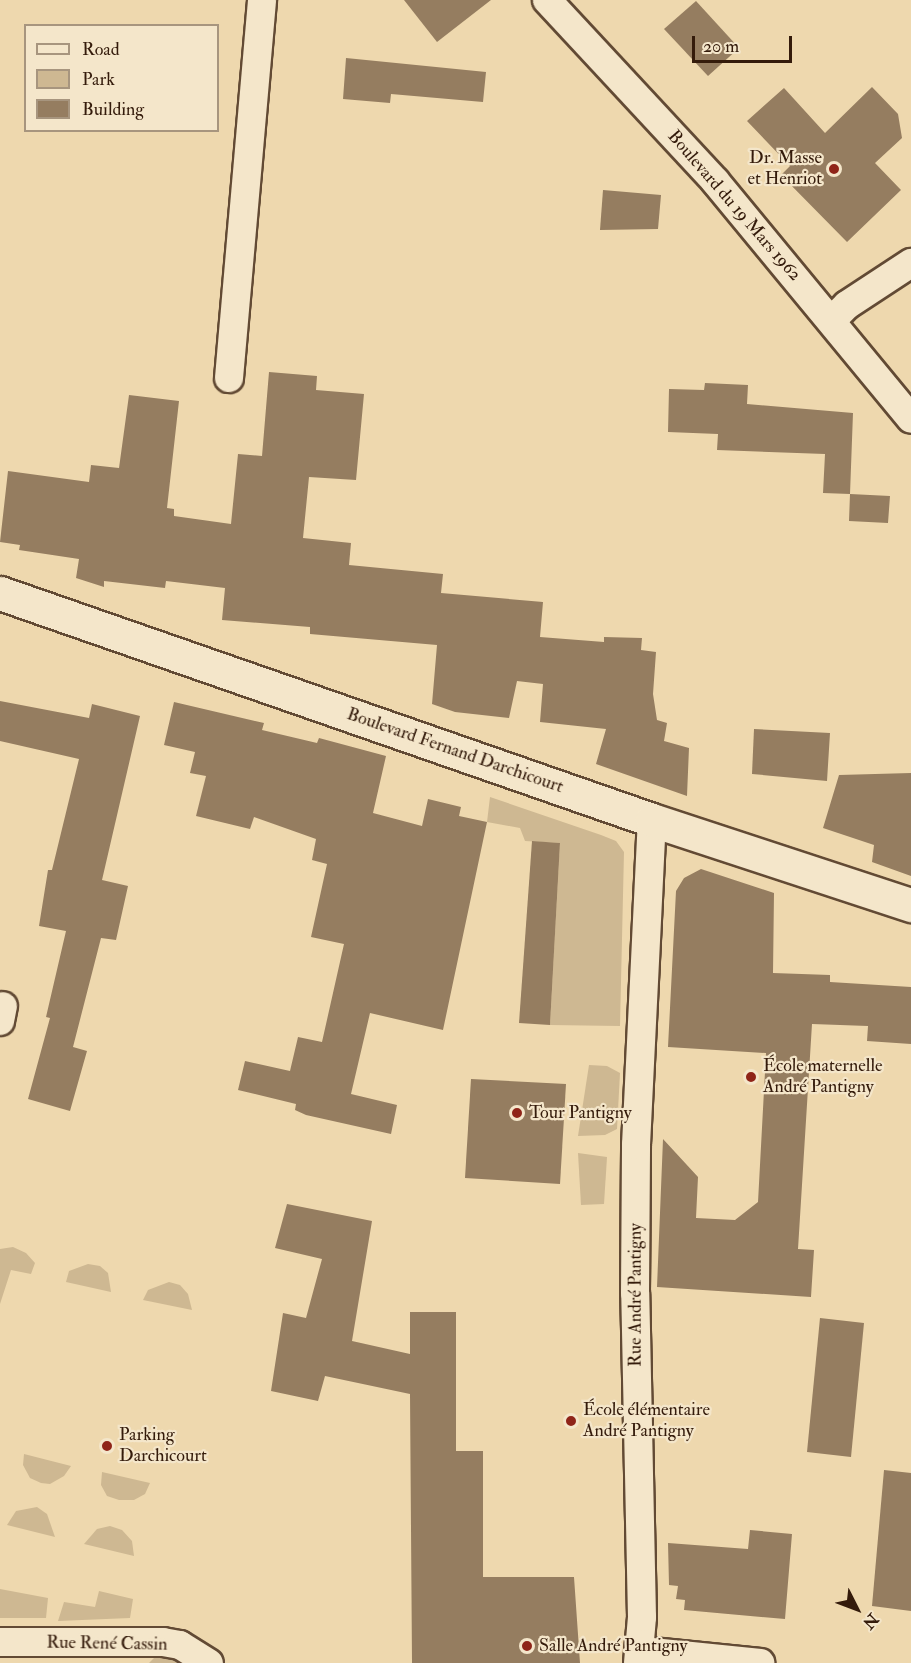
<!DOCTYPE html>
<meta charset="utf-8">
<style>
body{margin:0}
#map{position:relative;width:911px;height:1663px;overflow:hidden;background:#eed8ae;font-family:"IM FELL Double Pica",serif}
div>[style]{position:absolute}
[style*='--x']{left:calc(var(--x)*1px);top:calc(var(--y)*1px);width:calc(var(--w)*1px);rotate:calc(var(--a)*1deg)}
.green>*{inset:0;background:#ceb892}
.building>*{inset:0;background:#957d60}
.roads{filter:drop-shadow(2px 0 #624a34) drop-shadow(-2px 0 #624a34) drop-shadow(0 2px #624a34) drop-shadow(0 -2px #624a34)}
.minor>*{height:28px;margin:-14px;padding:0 14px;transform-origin:14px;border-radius:14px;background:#f4e6ca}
.secondary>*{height:33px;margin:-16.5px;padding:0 16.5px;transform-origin:16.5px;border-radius:16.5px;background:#f4e6ca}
.dots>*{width:16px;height:16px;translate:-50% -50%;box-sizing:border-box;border:3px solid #f4e6ca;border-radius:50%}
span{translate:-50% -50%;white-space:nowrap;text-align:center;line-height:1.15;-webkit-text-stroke:4.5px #f4e6ca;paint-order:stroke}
.poi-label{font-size:18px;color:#341b0b}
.right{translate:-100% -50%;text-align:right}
.left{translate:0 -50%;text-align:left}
.street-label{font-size:18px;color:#341b0b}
.legend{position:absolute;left:24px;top:24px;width:195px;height:108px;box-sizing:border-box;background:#f4e6ca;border:2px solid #a7957e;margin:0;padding:8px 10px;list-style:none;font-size:18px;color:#341b0b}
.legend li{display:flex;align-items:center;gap:12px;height:30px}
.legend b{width:30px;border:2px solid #a7957e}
.north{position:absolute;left:827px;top:1579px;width:60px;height:60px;-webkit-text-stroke:4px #f4e6ca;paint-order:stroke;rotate:132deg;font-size:16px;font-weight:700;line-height:24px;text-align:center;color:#341b0b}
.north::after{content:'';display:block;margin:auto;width:21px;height:27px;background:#341b0b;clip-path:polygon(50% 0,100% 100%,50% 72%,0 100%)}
.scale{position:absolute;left:692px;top:36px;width:100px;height:27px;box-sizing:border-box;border:3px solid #341b0b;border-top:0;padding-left:8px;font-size:18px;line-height:21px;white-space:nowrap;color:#341b0b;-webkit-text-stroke:4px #f4e6ca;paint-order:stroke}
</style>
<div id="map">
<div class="green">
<div style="clip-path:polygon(490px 797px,601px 835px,616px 841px,624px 852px,620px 1026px,550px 1025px,560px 843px,525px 841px,520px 828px,487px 822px)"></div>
<div style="clip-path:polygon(589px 1065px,607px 1066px,620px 1073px,617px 1129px,605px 1135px,578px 1136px)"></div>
<div style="clip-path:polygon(578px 1153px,607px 1157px,604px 1204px,581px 1205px)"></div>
<div style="clip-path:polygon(13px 1247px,26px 1253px,35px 1263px,31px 1274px,11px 1270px,0 1304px,0 1249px)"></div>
<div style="clip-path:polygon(88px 1264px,100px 1266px,108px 1273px,111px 1292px,66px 1282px,69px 1271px)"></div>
<div style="clip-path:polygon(169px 1282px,180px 1285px,188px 1294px,192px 1310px,143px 1300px,148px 1290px)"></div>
<div style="clip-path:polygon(24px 1454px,71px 1466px,64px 1476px,50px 1484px,41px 1483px,30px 1478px,23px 1465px)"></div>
<div style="clip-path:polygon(102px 1472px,150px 1483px,145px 1494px,134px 1500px,119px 1500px,107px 1496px,101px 1485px)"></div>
<div style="clip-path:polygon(37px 1507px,47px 1514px,55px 1537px,7px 1525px,16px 1511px)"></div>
<div style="clip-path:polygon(110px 1526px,122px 1530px,132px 1541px,134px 1556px,84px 1544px,97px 1529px)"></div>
<div style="clip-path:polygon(0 1589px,48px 1598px,46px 1618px,0 1618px)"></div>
<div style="clip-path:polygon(99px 1591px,133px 1599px,130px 1618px,58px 1621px,64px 1602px,95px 1607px)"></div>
<div style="clip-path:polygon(159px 1653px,191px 1663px,149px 1663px)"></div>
</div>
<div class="building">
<div style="clip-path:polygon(404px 0,491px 0,437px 42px)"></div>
<div style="clip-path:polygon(696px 1px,739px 48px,708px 76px,664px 29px)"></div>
<div style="clip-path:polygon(346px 58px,486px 72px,483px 102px,391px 94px,390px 103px,343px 99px)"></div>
<div style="clip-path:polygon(872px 87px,898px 114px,902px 138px,875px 163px,901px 190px,847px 242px,781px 175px,790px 166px,747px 121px,784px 88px,825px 133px)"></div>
<div style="clip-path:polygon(603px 190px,661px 195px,658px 229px,600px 230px)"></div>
<div style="clip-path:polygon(269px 372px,317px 376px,316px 390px,364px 394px,356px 480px,309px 477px,303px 538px,351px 543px,349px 565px,443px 574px,441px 593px,543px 602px,540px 637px,604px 642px,604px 637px,642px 638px,641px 650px,656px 652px,653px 694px,657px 720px,667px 723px,664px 741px,689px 748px,687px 796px,596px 764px,606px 729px,540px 722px,543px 684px,517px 681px,509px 718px,455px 712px,432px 704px,437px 645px,310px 634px,310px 627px,222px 620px,225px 588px,166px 581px,165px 588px,104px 581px,104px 587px,76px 578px,79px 559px,19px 550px,20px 545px,0 542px,8px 471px,89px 482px,91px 465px,119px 468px,129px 395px,179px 401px,167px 508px,174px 509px,174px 516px,231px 524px,238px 454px,262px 456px)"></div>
<div style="clip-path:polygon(705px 383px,748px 385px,747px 404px,853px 413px,850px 494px,890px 496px,888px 523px,849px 521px,850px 494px,823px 493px,825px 454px,717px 450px,718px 434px,668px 432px,669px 389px,704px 390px)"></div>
<div style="clip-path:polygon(0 701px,89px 718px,92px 704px,140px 716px,102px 880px,128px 886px,116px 940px,101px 938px,73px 1047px,87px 1051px,70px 1111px,28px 1099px,50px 1018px,46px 1017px,66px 931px,39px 926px,48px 870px,52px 870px,79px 759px,0 741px)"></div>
<div style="clip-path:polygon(174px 702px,264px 723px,262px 730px,317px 743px,319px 738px,386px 756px,373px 813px,422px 826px,428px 799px,461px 807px,459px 816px,487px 822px,443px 1030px,370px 1013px,351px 1094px,397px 1105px,391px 1134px,306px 1115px,295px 1110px,296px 1104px,238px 1090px,245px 1061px,290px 1071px,298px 1037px,322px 1042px,344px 944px,311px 937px,327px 864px,312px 860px,316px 839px,254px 817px,250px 829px,196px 816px,206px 776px,190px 773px,195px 752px,164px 745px)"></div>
<div style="clip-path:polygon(754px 729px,830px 733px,827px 781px,752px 774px)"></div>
<div style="clip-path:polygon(911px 773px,911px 876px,872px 862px,874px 845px,823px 828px,839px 775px)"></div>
<div style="clip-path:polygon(532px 841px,560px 843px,550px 1025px,519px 1023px)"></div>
<div style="clip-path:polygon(701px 869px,774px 893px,773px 973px,830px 975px,830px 982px,911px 987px,911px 1044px,867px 1041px,868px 1026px,812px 1024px,798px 1249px,814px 1250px,811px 1297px,657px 1287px,663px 1139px,698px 1177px,696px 1218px,735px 1220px,758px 1202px,766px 1053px,668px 1047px,676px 891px,684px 878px)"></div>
<div style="clip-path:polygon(471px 1079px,566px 1084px,560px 1184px,465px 1178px)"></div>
<div style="clip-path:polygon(287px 1204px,372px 1221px,352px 1341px,410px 1354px,410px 1312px,456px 1312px,456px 1451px,483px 1451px,483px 1577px,574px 1577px,580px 1663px,412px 1663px,410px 1394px,325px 1376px,318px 1401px,271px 1391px,283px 1313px,306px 1318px,322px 1259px,275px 1248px)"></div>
<div style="clip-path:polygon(820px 1318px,864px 1323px,851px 1457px,807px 1452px)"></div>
<div style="clip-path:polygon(884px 1470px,911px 1473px,911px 1611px,872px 1606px)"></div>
<div style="clip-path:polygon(750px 1530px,792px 1534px,785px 1619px,684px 1610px,685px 1600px,676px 1599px,678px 1586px,669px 1585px,668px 1543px,748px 1549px)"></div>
</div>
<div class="roads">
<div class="minor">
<div style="--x:547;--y:0;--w:247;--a:47.1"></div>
<div style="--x:715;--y:181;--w:308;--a:50.5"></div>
<div style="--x:832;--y:320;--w:21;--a:-45"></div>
<div style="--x:847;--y:305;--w:77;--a:-33.3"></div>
<div style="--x:229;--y:378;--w:379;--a:-85"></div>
<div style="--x:0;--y:1021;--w:15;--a:-79"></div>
<div style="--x:0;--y:1642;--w:163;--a:0"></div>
<div style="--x:163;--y:1642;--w:17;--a:10"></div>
<div style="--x:180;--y:1645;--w:34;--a:32"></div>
<div style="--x:642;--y:1651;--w:119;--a:5.8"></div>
<div style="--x:638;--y:1663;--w:46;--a:-85"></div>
<div style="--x:642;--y:1617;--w:324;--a:-91.2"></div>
<div style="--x:635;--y:1293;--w:148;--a:-89.6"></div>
<div style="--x:636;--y:1145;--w:325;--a:-87.2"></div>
</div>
<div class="secondary">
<div style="--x:0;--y:593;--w:690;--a:19.2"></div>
<div style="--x:652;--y:820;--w:273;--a:18.2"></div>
</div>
</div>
<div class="dots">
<div style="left:834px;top:169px;background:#8f2418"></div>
<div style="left:751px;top:1077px;background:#8f2418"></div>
<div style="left:517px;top:1113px;background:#8f2418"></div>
<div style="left:571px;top:1421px;background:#8f2418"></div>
<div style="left:107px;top:1446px;background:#8f2418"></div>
<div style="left:527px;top:1646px;background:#8f2418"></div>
</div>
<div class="poi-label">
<span class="right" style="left:822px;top:169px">Dr. Masse<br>et Henriot</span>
<span class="left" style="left:763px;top:1077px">École maternelle<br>André Pantigny</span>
<span class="left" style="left:529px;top:1113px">Tour Pantigny</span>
<span class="left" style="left:583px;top:1421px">École élémentaire<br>André Pantigny</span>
<span class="left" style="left:119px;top:1446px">Parking<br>Darchicourt</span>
<span class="left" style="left:539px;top:1646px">Salle André Pantigny</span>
</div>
<div class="street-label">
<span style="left:734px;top:206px;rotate:49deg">Boulevard du 19 Mars 1962</span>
<span style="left:455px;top:751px;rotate:19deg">Boulevard Fernand Darchicourt</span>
<span style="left:636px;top:1295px;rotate:-90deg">Rue André Pantigny</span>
<span style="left:107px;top:1644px;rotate:1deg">Rue René Cassin</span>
</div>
<ul class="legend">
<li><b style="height:8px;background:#f4e6ca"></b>Road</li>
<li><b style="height:16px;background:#ceb892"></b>Park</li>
<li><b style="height:16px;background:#957d60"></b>Building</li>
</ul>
<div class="north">N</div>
<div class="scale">20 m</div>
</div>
